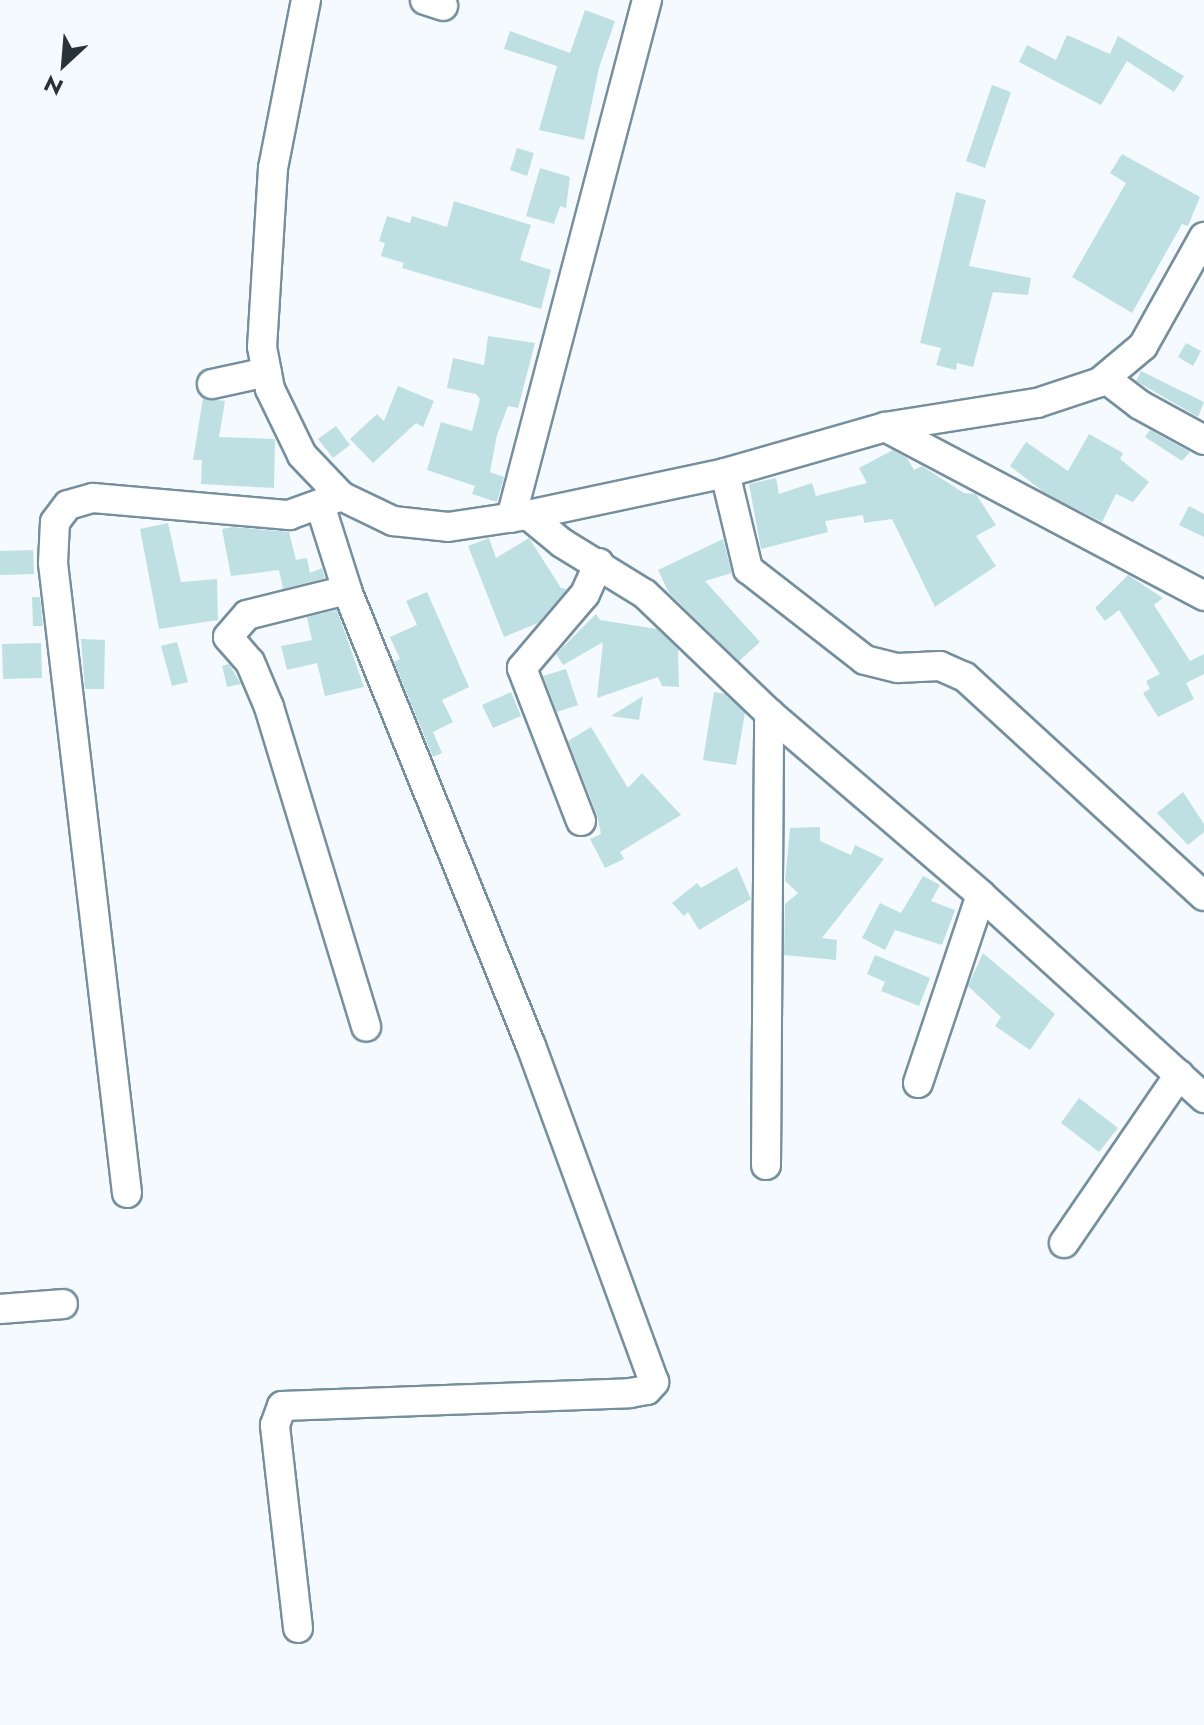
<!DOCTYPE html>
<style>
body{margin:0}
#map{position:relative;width:1204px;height:1725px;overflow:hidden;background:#f4fafd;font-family:Jost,sans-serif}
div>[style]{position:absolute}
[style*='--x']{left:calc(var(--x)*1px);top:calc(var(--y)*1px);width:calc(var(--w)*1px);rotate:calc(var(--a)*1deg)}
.building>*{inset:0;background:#bfe0e3}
.roads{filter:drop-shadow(2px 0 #768f9e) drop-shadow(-2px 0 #768f9e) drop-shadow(0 2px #768f9e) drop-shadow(0 -2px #768f9e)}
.minor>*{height:28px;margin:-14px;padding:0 14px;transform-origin:14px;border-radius:14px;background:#fff}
span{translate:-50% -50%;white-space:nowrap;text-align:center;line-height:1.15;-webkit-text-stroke:6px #f4fafd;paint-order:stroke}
.north{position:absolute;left:24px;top:24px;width:80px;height:80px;-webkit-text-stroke:6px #f4fafd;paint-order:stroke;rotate:206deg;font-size:22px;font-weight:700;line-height:32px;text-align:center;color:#283238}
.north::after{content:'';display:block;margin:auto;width:28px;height:36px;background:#283238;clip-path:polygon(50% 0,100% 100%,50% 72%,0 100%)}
</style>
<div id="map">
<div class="building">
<div style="clip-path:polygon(585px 10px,615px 21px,599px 68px,584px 140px,539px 130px,557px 66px,504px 49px,510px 31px,570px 53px)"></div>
<div style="clip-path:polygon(1067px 35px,1110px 54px,1118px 36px,1184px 76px,1174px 92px,1127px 61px,1101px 105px,1019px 62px,1027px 45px,1056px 60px)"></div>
<div style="clip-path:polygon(992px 85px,1011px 92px,985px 168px,966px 161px)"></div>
<div style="clip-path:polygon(517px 148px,534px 153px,527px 176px,510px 170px)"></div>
<div style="clip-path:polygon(1122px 154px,1200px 197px,1188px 226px,1182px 224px,1132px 313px,1072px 277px,1126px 183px,1110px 173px)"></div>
<div style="clip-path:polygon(540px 168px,570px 177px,566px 208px,560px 206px,554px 224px,526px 216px)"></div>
<div style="clip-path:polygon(956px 192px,986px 200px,969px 266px,1031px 278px,1028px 295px,993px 292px,973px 367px,957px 363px,956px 370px,936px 365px,941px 348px,920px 343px)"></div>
<div style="clip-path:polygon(454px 201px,531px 225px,520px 260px,551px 270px,541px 309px,402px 268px,404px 263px,381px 256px,385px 243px,379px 241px,387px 216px,410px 223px,412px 216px,447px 227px)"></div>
<div style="clip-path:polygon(488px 336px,535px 343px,518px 408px,508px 406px,497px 435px,490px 472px,504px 477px,497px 502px,472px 494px,475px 486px,427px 470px,441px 422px,472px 431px,480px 399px,476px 394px,447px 388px,453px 358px,484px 365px)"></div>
<div style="clip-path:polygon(1186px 343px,1201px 351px,1193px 366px,1178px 357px)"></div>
<div style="clip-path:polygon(1141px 371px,1204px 402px,1198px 417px,1136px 381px)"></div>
<div style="clip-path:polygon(398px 386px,434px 401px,423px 427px,416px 423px,373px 463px,350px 439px,377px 414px,384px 421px)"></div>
<div style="clip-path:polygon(203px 398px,225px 401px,219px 437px,275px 439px,274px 488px,201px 484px,202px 460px,193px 460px)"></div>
<div style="clip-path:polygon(336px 426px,350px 445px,333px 458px,318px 439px)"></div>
<div style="clip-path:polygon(1150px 430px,1190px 452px,1182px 461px,1145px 437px)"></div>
<div style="clip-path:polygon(1089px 434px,1123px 453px,1120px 459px,1149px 482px,1133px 502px,1116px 494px,1102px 522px,1045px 493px,1010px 466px,1026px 442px,1068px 471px)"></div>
<div style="clip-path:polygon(893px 450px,907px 458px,914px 470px,922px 466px,964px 493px,976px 494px,996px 525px,976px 536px,996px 566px,935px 607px,892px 519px,864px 523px,863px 515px,825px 521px,828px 532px,761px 549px,749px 484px,776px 478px,779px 494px,812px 483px,816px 496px,867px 483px,859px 468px)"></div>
<div style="clip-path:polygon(1189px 506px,1204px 514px,1204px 537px,1179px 525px)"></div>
<div style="clip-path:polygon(168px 523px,181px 582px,217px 579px,218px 620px,159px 629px,140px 529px)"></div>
<div style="clip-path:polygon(232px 527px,289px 532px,296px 560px,307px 558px,310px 573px,322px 568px,325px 578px,283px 589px,279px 570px,231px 576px,222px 529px)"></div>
<div style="clip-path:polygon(489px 538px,496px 558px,529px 538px,561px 588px,567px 589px,538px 623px,504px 637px,468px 546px)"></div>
<div style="clip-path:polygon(723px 539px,732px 573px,705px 581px,760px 642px,739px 661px,669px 593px,658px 570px)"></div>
<div style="clip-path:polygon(33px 550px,34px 574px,0 575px,0 551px)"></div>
<div style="clip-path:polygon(1128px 575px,1163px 598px,1154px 605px,1190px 661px,1204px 654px,1204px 674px,1186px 683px,1194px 699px,1158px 717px,1143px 693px,1150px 689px,1146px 681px,1160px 674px,1119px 610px,1105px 621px,1095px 608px)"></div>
<div style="clip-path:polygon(427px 592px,469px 687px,442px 700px,453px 722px,433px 732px,442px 753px,433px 757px,394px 662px,400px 659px,390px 637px,417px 625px,406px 601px)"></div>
<div style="clip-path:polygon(32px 597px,40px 597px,43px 626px,33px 626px)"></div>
<div style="clip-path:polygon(337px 610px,364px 687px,325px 696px,317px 663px,287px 670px,281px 646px,312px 640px,307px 617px)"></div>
<div style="clip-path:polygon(596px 614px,600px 620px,657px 629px,678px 649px,679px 687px,662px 686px,658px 677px,597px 698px,603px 642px,563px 665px,556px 654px)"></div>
<div style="clip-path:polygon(81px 639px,105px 640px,104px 689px,85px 689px)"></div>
<div style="clip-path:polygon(177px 642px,188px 682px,172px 686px,161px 646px)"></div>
<div style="clip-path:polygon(41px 643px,42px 678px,3px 679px,2px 644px)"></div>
<div style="clip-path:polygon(229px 664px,241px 684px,227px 687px,222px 666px)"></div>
<div style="clip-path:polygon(566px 669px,578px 705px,557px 712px,543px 676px)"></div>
<div style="clip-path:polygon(511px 692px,521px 716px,493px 728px,482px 705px)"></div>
<div style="clip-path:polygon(714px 692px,725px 694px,745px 713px,736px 765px,703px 760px)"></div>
<div style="clip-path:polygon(643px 696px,639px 720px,611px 716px)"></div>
<div style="clip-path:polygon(591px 727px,628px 788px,642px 773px,681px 815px,620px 852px,624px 859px,605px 868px,590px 839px,601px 834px,597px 815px,568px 741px)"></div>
<div style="clip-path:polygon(1183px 792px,1204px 824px,1204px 832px,1188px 845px,1157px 813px)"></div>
<div style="clip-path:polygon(820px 827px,820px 841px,851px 855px,855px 845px,884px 859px,822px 938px,837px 940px,836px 960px,784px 955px,785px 904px,798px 893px,785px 881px,790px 828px)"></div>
<div style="clip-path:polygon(737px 867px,751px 899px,699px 930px,688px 912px,684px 916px,672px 903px,697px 883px,701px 888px)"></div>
<div style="clip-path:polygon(923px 876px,940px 885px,931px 901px,955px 910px,942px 945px,895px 930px,885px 950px,862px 938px,880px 903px,901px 913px)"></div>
<div style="clip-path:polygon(983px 953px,1055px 1014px,1030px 1050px,995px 1026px,1001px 1017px,968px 986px)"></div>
<div style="clip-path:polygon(875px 955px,930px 978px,919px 1006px,881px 991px,885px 982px,867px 974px)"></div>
<div style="clip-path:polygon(1079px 1098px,1118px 1128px,1099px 1152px,1061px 1123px)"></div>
</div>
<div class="roads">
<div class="minor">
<div style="--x:306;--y:0;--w:171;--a:101.1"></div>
<div style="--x:273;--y:168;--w:179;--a:93.5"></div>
<div style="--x:262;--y:347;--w:43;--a:79.2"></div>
<div style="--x:270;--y:389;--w:73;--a:64.1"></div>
<div style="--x:302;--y:455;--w:57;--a:46.4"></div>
<div style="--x:341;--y:496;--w:58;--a:25.7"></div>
<div style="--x:393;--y:521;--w:55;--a:6.2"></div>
<div style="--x:448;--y:527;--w:81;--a:-8.5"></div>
<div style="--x:528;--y:515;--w:201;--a:-12"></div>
<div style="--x:725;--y:473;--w:166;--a:-16"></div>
<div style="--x:885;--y:427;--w:154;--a:-9"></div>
<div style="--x:1037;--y:403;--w:66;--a:-18.4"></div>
<div style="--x:1100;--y:382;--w:56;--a:-39.9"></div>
<div style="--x:1143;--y:346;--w:125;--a:-60.8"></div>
<div style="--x:425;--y:0;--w:19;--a:18"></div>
<div style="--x:1106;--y:379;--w:43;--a:37.4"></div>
<div style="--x:1140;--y:405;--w:73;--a:28.7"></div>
<div style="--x:212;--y:384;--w:56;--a:-12.3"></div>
<div style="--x:885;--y:427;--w:361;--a:27.9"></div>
<div style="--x:725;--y:473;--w:99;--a:76.5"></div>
<div style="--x:748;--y:569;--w:148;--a:37.9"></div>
<div style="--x:865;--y:660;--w:34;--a:14"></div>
<div style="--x:898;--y:668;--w:42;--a:-2.7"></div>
<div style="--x:940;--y:666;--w:27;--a:24"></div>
<div style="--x:965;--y:677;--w:324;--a:42.5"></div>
<div style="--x:528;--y:515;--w:44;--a:39.5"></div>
<div style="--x:562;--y:543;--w:97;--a:31.6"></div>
<div style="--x:645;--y:594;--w:172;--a:43.8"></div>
<div style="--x:769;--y:713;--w:279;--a:40.6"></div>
<div style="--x:981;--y:895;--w:302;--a:42.3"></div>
<div style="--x:511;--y:518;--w:536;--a:-75.29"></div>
<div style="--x:347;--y:590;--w:103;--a:166"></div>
<div style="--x:247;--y:615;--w:29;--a:131"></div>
<div style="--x:228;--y:637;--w:33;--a:49"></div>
<div style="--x:250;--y:662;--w:49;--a:67.1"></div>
<div style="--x:269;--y:707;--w:334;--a:73.1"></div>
<div style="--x:581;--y:821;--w:164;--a:-111.1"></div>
<div style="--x:522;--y:668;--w:97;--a:-49.6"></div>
<div style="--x:585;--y:594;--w:34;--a:-66"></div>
<div style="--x:918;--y:1083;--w:198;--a:-71.5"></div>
<div style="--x:766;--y:1165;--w:452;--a:-89.6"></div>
<div style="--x:127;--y:1193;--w:634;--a:-96.7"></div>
<div style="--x:53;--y:563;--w:41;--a:-87.2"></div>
<div style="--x:55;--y:522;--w:21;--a:-53"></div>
<div style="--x:68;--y:505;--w:26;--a:-16"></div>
<div style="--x:93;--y:498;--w:197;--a:5"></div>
<div style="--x:289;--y:515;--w:50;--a:-19.9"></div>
<div style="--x:1064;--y:1243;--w:204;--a:-55.6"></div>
<div style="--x:0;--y:1309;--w:63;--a:-4.5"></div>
<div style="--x:298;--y:1628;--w:204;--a:-96.5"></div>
<div style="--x:275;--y:1425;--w:20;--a:-70"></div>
<div style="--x:282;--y:1406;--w:348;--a:-2.1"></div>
<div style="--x:630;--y:1393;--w:17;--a:-10"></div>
<div style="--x:647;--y:1390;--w:11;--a:-49"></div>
<div style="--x:654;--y:1382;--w:358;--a:-110.1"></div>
<div style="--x:531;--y:1046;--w:492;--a:-112"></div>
<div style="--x:347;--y:590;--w:89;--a:-107.6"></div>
</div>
</div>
<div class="north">N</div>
</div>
